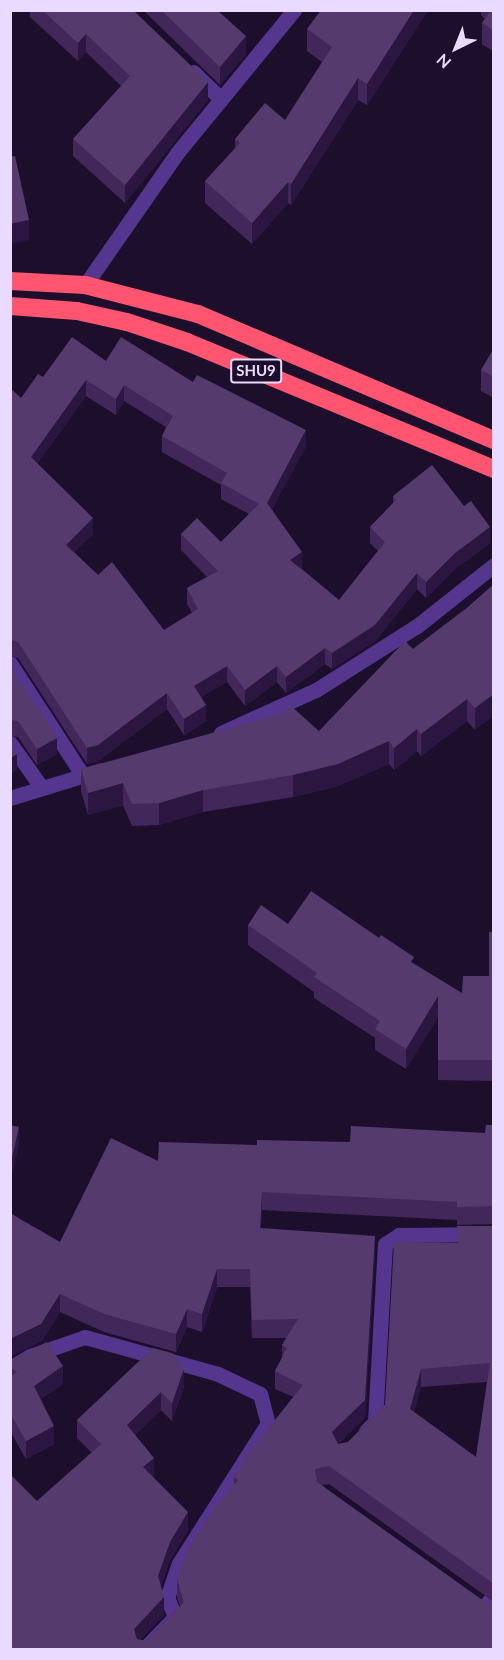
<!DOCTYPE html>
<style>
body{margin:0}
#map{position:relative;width:504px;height:1660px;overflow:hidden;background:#1d0f2c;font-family:Lato,sans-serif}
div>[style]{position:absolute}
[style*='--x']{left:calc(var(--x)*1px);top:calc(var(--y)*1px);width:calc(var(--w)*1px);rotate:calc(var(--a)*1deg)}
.minor>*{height:15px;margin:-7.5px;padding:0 7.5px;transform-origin:7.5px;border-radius:7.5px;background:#55368f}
.highway>*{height:18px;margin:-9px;padding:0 9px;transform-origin:9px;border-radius:9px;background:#ff5571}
.wall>*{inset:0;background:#42275b}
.shaded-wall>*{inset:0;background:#2b1541}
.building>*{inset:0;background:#543a6d}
span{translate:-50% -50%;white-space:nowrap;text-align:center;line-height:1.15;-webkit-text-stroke:5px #1d0f2c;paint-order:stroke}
.shield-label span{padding:2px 4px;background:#1d0f2c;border:2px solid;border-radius:4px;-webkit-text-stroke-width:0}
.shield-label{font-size:15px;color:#eadaff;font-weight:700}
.frame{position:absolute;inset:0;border:12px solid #eadaff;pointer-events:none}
.north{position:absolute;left:426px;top:18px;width:60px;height:60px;-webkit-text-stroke:4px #1d0f2c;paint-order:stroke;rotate:223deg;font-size:16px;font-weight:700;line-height:24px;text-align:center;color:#eadaff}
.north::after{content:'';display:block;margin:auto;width:21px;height:27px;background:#eadaff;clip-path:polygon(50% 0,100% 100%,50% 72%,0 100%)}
</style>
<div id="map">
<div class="minor">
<div style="--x:193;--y:72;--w:39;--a:44"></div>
<div style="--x:85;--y:285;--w:161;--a:-55.1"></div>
<div style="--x:177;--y:153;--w:185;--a:-50.7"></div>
<div style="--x:10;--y:663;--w:135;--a:57.1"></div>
<div style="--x:221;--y:733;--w:104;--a:-24.4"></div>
<div style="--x:316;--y:690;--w:120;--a:-32.4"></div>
<div style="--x:417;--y:626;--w:98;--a:-38.4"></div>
<div style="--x:10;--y:743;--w:55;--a:54.6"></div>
<div style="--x:10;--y:798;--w:95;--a:-17.1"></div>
<div style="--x:10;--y:1368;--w:23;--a:-31"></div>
<div style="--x:30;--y:1356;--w:58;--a:-19.1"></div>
<div style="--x:85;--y:1337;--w:138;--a:15.5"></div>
<div style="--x:218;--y:1374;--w:47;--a:25.5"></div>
<div style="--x:260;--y:1394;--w:30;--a:75"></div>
<div style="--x:268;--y:1423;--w:166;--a:122.4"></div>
<div style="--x:179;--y:1563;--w:36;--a:109"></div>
<div style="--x:167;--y:1597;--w:22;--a:68"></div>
<div style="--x:175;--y:1617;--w:46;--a:134.1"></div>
<div style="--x:366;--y:1431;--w:13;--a:-45"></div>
<div style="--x:375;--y:1422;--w:178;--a:-86.8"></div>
<div style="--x:385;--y:1244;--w:17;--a:-33"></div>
<div style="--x:399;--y:1235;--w:95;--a:-0.6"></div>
<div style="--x:484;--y:1607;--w:16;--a:-50"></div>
</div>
<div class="highway">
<div style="--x:10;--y:281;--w:75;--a:3.1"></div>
<div style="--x:85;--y:285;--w:117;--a:14.4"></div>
<div style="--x:198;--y:314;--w:322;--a:23.1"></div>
<div style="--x:10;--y:306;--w:67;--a:4.3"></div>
<div style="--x:77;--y:311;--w:51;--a:12.4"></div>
<div style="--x:127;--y:322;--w:63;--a:18.4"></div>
<div style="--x:187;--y:342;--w:332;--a:22.5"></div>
</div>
<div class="wall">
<div style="clip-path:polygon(133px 10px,208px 100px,125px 203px,73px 156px,73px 139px,121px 86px,86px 52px,78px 61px,30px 17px,30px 11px)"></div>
<div style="clip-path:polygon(143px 10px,220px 10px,219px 12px,246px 54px,220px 85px)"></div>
<div style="clip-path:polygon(428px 10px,367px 105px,358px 100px,291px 205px,288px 203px,252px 244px,205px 203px,205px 181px,235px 148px,235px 139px,285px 120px,322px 62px,307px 51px,307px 29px)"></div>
<div style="clip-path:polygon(481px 10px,494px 10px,494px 52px,482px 44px,482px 23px,485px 19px,481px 15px)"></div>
<div style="clip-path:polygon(494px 348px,494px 398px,481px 391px,481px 370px)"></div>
<div style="clip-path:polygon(evenodd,106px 361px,193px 382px,306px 446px,272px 509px,302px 568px,301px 568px,339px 600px,378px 551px,370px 543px,370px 527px,393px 503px,393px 496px,490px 543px,455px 569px,426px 598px,417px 589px,375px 641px,332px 669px,325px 664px,286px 693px,277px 682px,245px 706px,227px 682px,201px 697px,206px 721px,184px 735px,167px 709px,98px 761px,87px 764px,18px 658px,10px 656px,10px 388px,21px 398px,43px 377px,106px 361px,86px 396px,116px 415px,124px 401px,166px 427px,162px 436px,162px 452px,221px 485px,221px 499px,249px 514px,221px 542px,181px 534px,181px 550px,207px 577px,187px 588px,187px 604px,192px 613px,164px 630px,98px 575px,74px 552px,93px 534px,37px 464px,86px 396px)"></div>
<div style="clip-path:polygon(494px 584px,475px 730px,467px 721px,421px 756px,417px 751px,394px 770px,389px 764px,338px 786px,293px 797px,203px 812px,159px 825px,132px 826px,123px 805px,88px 815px,81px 791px,81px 769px,319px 731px,413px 649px,468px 607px)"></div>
<div style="clip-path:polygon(10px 666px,57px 754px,37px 765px,18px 737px,10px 736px)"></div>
<div style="clip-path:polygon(288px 924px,414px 964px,462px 993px,489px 976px,494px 932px,494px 1081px,438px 1080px,438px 1017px,406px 1069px,375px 1050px,375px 1038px,314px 998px,314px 992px,248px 945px,248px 925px)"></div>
<div style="clip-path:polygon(evenodd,494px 1125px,494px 1224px,457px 1225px,457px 1220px,262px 1210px,261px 1228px,375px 1254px,365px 1417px,338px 1444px,348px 1442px,385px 1405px,457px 1243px,494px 1226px,494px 1602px,329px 1484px,322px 1485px,494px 1650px,10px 1650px,37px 1501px,92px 1453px,77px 1438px,77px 1420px,153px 1348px,184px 1387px,172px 1421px,161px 1410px,135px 1435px,154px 1476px,153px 1477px,188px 1530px,170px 1560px,161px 1586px,164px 1615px,140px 1640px,146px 1641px,180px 1606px,177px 1597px,177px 1579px,234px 1485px,234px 1477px,293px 1397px,275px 1389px,275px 1371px,282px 1358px,282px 1345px,287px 1338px,252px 1338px,250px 1287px,217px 1287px,202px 1332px,187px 1327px,176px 1352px,104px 1332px,60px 1312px,41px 1342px,60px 1242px,158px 1161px,257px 1145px,350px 1142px,485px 1133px,494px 1125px,487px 1382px,476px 1457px,414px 1412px,421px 1387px,487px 1382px)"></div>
<div style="clip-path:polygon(10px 1360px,63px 1384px,40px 1399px,54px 1444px,26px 1459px,10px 1431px)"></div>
</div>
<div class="shaded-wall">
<div style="clip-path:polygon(414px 10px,428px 10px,367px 105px,367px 84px)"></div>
<div style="clip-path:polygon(86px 34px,86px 52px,78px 61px,78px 43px)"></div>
<div style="clip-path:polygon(246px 36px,246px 54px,220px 85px,220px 67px)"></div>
<div style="clip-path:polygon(358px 78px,358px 100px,291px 205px,291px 184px)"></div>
<div style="clip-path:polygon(208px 82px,208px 100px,125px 203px,125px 185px)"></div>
<div style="clip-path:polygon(288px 182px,288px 203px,252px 244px,252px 223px)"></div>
<div style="clip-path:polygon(29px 220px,29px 240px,10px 244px,10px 224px)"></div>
<div style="clip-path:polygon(86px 380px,86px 396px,31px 473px,31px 457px)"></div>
<div style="clip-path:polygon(124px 385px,124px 401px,116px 415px,116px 399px)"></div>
<div style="clip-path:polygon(306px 430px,306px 446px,267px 519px,267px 503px)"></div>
<div style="clip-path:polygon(93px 518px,93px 534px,66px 561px,66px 545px)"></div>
<div style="clip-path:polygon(490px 527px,490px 543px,455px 569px,426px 598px,426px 582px,455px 553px)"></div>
<div style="clip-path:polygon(302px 552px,302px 568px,290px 576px,290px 560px)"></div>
<div style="clip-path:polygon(417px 573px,417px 589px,375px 641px,332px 669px,332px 653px)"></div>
<div style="clip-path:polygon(325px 648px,325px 664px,286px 693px,286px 677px)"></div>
<div style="clip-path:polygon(227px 666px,227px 682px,194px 702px,194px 686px)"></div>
<div style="clip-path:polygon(277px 666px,277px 682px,245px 706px,245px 690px)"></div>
<div style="clip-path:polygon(167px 693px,167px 709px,98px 761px,87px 764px,87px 748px)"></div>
<div style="clip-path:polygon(494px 694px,494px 716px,475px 730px,475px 708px)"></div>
<div style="clip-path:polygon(467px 699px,467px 721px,421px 756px,421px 734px)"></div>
<div style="clip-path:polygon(206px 705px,206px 721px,184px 735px,184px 719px)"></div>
<div style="clip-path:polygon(417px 729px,417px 751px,394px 770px,394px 748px)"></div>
<div style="clip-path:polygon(57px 738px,57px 754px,37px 765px,37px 749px)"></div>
<div style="clip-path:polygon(389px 741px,389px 764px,338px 786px,293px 797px,293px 775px)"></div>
<div style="clip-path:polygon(17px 754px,17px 770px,10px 774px,10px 758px)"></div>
<div style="clip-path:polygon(123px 783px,123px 805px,88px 815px,88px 793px)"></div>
<div style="clip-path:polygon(203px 790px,203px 812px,159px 825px,159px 803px)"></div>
<div style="clip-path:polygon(438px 996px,438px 1017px,406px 1069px,406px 1049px)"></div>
<div style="clip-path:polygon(19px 1127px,19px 1145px,10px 1185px,10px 1167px)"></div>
<div style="clip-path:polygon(262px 1192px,262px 1210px,260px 1246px,260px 1228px)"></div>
<div style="clip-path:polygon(375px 1236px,375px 1254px,365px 1417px,332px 1450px,332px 1432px)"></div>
<div style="clip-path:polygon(217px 1269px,217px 1287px,202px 1332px,202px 1314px)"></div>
<div style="clip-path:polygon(60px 1294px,60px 1312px,41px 1342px,10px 1357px,10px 1339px)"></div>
<div style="clip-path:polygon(187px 1309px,187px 1327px,176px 1352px,176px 1334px)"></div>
<div style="clip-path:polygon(63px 1366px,63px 1384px,34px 1404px,34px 1386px)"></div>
<div style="clip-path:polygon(184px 1369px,184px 1387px,172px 1421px,172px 1403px)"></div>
<div style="clip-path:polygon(421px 1369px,421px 1387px,410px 1427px,410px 1409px)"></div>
<div style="clip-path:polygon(161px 1392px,161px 1410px,127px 1443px,127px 1425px)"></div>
<div style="clip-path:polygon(54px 1426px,54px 1444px,26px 1459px,26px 1441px)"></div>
<div style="clip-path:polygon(154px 1458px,154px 1476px,143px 1485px,143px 1467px)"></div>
<div style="clip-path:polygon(188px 1512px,188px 1530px,170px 1560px,158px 1594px,158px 1576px,170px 1542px)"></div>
<div style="clip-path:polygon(164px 1597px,164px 1615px,134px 1647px,134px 1629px)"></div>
</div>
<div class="building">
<div style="clip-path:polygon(42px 10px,133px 10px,208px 82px,125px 185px,73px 139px,130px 76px,86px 34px,78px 43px)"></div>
<div style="clip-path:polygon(161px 10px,217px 10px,246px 36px,220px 67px)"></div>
<div style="clip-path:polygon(321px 10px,414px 10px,367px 84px,358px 78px,291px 184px,288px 182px,252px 223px,205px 181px,240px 143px,235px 139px,265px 103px,285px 120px,332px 47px,307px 29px)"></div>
<div style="clip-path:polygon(491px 10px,494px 10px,494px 31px,482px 23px)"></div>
<div style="clip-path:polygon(15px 156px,29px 220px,10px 224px,10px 157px)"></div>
<div style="clip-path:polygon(evenodd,72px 337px,106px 361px,121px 337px,193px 382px,197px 375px,306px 430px,267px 503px,302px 552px,290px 560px,339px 600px,385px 542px,370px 527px,396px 500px,393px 496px,432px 465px,464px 506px,471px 501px,490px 527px,455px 553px,426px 582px,417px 573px,375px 625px,332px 653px,325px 648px,286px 677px,277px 666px,245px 690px,227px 666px,194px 686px,206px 705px,184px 719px,167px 693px,98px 745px,87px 748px,18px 642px,10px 640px,10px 388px,21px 398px,38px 374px,43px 377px,72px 337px,86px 380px,116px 399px,124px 385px,173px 416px,162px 436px,227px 473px,221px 483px,259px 504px,221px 542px,197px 518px,181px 534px,218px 571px,187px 588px,198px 609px,164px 630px,112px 562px,98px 575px,66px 545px,93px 518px,31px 457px,86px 380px)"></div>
<div style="clip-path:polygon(494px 348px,494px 377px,481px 370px)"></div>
<div style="clip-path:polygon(494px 584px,494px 694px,475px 708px,467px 699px,421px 734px,417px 729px,394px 748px,389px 741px,338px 764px,293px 775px,203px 790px,159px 803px,132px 804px,123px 783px,88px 793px,81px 769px,281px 714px,292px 707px,319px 731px,405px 641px,413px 649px,468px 607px)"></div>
<div style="clip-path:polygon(10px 666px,57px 738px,37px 749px,18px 721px,10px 720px)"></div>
<div style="clip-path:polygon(10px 744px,17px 754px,10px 758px)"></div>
<div style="clip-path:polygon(311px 891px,379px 938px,381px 935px,414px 957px,411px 962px,462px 993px,463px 976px,489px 976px,489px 932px,494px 932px,494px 1060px,438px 1060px,438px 996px,406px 1049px,375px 1029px,380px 1021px,314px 977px,317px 973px,248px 925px,261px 905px,288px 924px)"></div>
<div style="clip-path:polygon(10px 1125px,19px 1127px,10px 1167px)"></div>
<div style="clip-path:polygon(evenodd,486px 1125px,494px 1125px,494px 1206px,457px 1207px,457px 1202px,262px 1192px,260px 1228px,375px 1236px,365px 1400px,332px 1432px,338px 1444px,348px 1442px,385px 1405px,394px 1242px,458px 1243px,457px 1226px,494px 1226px,494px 1584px,329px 1466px,315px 1469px,317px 1482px,488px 1604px,494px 1603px,494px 1650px,10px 1650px,10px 1474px,37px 1501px,101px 1444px,77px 1420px,153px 1348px,172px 1353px,184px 1369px,172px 1403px,161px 1392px,127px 1425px,154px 1458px,143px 1467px,188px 1512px,170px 1542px,158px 1576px,164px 1597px,134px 1629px,137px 1639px,146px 1641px,184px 1602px,177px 1579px,188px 1549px,214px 1509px,238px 1480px,234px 1477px,250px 1451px,303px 1385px,275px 1371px,287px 1348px,282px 1345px,298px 1319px,252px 1320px,250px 1269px,217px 1269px,202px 1314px,187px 1309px,176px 1334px,104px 1314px,60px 1294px,41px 1324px,10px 1339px,10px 1213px,60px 1242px,111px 1138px,158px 1161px,159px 1142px,257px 1145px,257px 1140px,350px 1142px,351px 1126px,485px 1133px,486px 1125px,490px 1363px,476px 1457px,410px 1409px,421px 1369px,490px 1363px)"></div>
<div style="clip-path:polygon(47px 1342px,63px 1366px,34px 1386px,54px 1426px,26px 1441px,10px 1413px,10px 1377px,17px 1372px,10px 1367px,10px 1360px)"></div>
</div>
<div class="shield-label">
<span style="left:256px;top:371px">SHU9</span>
</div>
<div class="frame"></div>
<div class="north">N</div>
</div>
